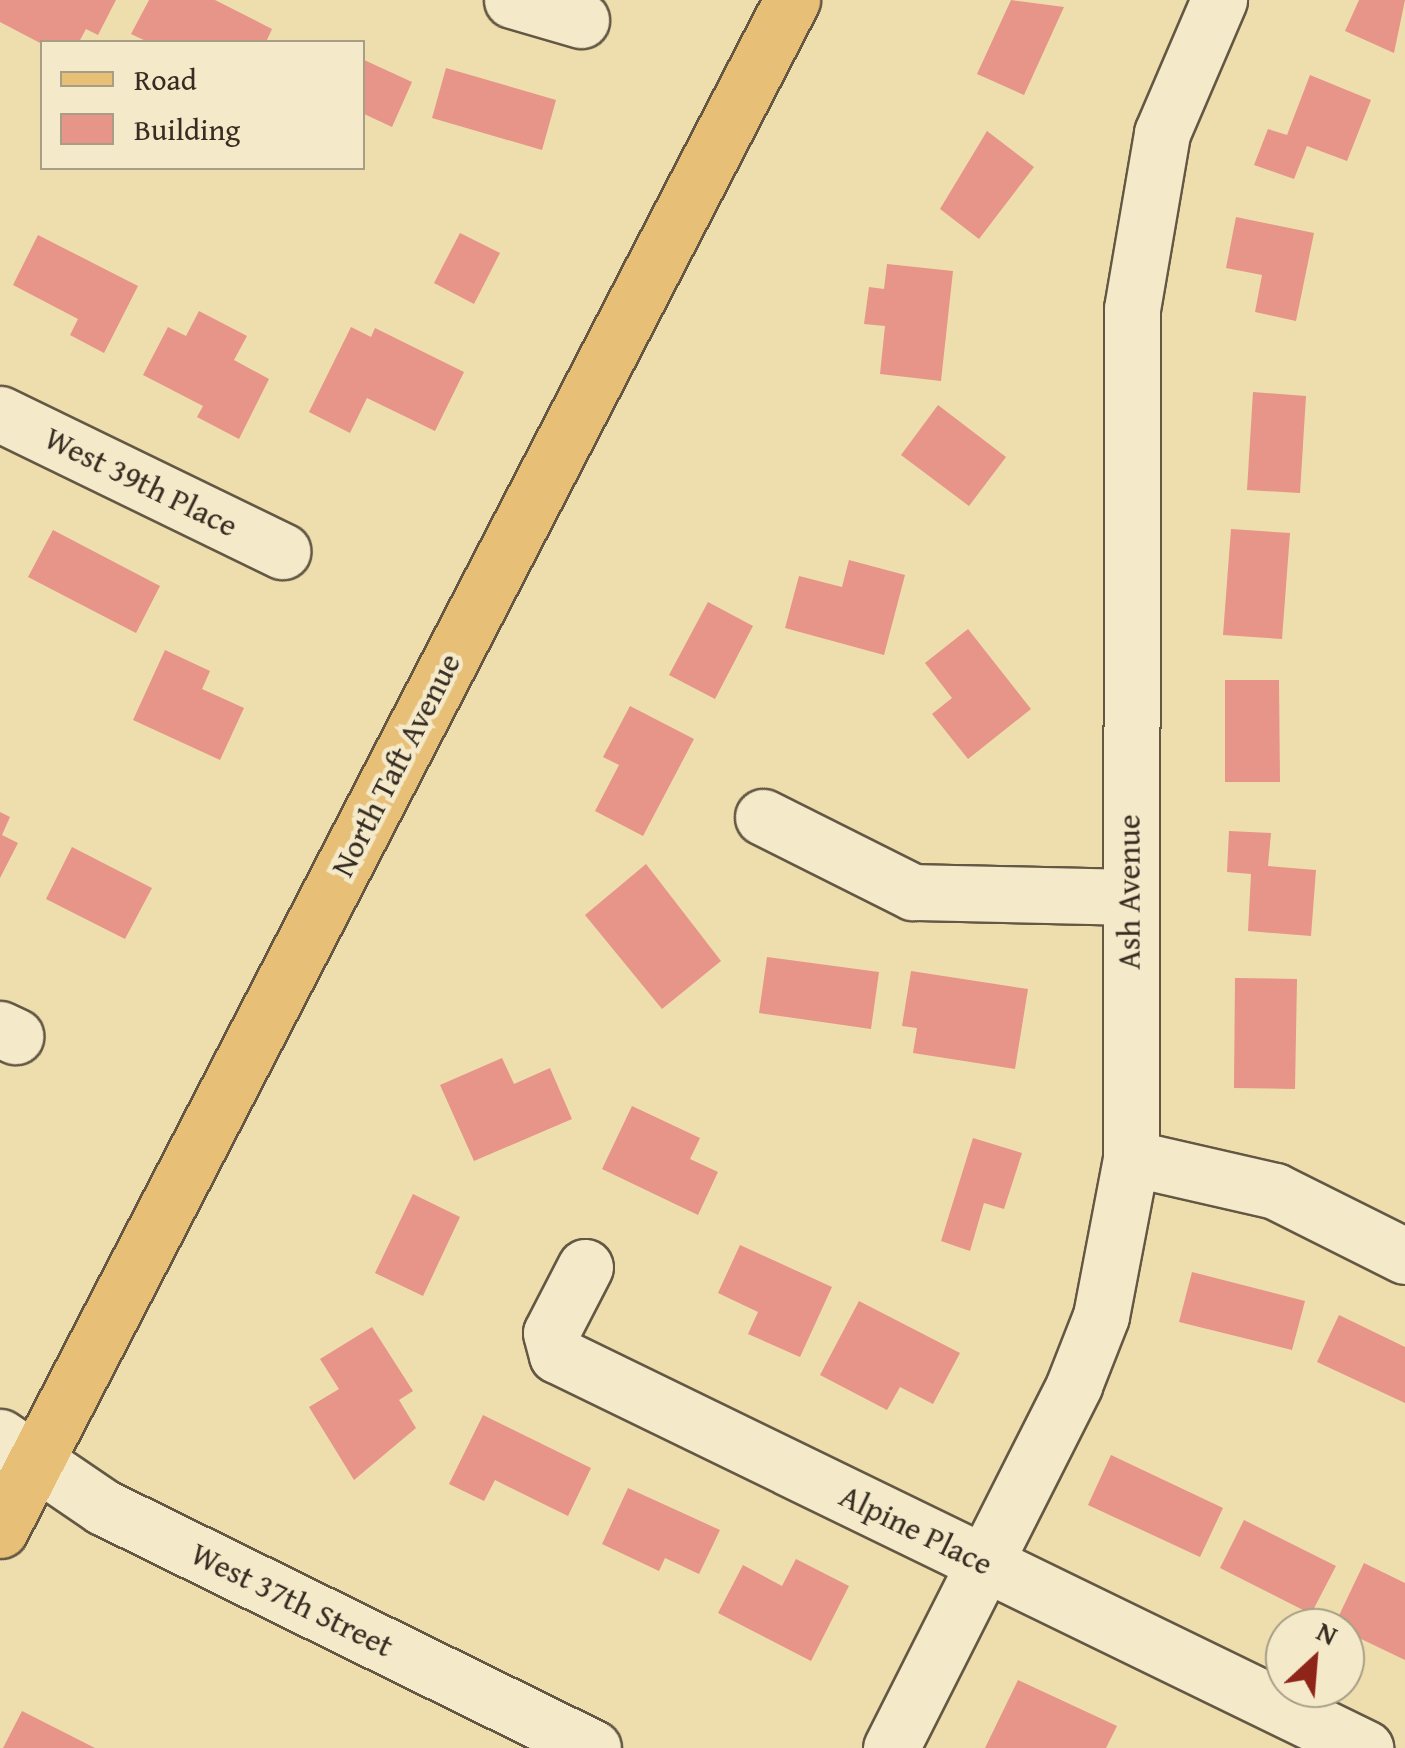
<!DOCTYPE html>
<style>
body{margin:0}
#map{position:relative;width:1405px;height:1748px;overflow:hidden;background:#eedeae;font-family:"Gentium Book Plus",serif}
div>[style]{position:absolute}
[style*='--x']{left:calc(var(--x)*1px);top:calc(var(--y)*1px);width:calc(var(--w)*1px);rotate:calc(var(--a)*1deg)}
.building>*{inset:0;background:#e69588}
.roads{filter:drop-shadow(2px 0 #645844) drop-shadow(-2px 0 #645844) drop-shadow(0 2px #645844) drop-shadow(0 -2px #645844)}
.minor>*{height:55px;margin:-27.5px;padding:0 27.5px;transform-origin:27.5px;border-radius:27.5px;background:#f4eaca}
.major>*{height:55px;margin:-27.5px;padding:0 27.5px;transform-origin:27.5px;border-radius:27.5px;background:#e7bf77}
span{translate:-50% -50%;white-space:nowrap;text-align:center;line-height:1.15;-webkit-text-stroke:9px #f4eaca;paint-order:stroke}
.street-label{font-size:32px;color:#362c21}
.legend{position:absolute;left:40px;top:40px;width:325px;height:130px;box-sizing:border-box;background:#f4eaca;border:2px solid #a89e86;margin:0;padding:12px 18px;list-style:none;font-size:30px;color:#362c21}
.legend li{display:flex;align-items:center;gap:20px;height:50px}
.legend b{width:50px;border:2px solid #a89e86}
.north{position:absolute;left:1265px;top:1608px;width:100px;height:100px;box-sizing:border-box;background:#f4eaca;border:2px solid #a89e86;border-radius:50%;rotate:26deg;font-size:28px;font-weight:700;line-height:40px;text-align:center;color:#362c21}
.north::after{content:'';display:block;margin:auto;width:35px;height:45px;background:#8f2418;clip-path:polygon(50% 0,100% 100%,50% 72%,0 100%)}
</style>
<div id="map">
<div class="building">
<div style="clip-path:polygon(0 0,116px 0,98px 35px,86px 29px,79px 42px,42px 44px,0 22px)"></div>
<div style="clip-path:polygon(149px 0,215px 0,272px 29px,266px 42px,148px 42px,131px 34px)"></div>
<div style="clip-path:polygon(1011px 0,1064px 7px,1024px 95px,977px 74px)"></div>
<div style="clip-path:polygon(1359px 0,1405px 0,1394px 53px,1345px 31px)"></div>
<div style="clip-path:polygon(362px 59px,412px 82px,392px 127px,362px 113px)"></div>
<div style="clip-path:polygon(446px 68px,556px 100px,542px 150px,432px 118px)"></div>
<div style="clip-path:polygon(1310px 75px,1371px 100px,1347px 161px,1307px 146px,1294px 179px,1254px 165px,1268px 129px,1287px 135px)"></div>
<div style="clip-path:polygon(987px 131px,1034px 167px,979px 239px,940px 209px)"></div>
<div style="clip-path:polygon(1236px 217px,1314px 233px,1296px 321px,1255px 312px,1262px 275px,1226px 268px)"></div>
<div style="clip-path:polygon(460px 233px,500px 253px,474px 304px,434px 283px)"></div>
<div style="clip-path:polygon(38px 235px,138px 286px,104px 353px,70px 335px,78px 319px,13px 285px)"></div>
<div style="clip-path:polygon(887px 264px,953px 271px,941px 381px,880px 374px,885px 326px,864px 324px,869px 287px,884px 289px)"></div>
<div style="clip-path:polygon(199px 311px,247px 336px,234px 360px,269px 379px,239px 439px,197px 417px,203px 406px,143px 375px,168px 327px,186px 336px)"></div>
<div style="clip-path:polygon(351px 327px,371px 337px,375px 328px,464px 372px,435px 431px,367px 398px,350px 433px,309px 412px)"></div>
<div style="clip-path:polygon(1253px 392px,1306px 396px,1300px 493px,1247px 490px)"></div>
<div style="clip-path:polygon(938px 405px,1006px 457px,969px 506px,901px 455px)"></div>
<div style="clip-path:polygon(1231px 529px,1290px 533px,1282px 639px,1223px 635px)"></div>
<div style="clip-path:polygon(53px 530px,160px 586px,136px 633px,28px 577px)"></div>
<div style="clip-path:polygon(849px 560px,905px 575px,884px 655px,785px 628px,799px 576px,842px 587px)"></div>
<div style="clip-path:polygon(708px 602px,753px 626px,715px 699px,669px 675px)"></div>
<div style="clip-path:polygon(968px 629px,1031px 709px,968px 759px,932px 714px,952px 698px,925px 663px)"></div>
<div style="clip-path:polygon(165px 650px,210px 671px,202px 689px,244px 708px,220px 760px,133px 720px)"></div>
<div style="clip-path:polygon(1225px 680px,1279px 680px,1280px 782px,1225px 782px)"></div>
<div style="clip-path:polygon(630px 706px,694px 739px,643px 836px,595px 811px,619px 765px,603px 757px)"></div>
<div style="clip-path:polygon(0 812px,10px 817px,2px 835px,18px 843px,0 878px)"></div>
<div style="clip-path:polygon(1229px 831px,1271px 833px,1268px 866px,1316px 870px,1311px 936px,1248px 931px,1251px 874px,1227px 872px)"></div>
<div style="clip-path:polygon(72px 847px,152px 888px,125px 939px,46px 899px)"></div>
<div style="clip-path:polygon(646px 864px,721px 961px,662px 1009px,585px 915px)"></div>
<div style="clip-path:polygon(767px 957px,879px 972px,871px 1029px,759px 1013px)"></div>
<div style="clip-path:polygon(911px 971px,1028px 989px,1015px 1069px,913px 1053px,917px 1028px,902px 1026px)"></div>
<div style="clip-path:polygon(1235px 978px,1297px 979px,1295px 1089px,1234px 1088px)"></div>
<div style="clip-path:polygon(502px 1058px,514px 1084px,550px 1068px,572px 1119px,474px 1161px,440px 1085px)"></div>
<div style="clip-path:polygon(632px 1106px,700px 1138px,690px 1159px,718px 1172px,698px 1215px,602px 1169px)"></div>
<div style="clip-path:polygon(973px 1138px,1022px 1153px,1004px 1209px,984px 1203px,970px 1251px,941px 1241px)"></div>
<div style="clip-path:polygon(413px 1194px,460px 1217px,423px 1296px,375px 1273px)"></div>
<div style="clip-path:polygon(740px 1245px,832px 1287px,800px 1357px,748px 1334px,758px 1312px,718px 1293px)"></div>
<div style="clip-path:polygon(1192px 1272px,1305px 1301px,1292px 1350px,1179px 1322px)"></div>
<div style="clip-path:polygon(859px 1301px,960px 1353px,933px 1404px,900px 1387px,887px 1410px,820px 1375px)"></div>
<div style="clip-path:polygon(1339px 1315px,1405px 1347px,1405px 1403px,1317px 1362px)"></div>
<div style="clip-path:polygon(372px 1327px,413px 1391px,399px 1400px,416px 1428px,354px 1480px,309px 1407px,339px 1389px,320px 1359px)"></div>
<div style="clip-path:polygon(483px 1415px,591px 1468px,568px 1516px,495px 1480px,484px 1501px,449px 1484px)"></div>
<div style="clip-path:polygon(1111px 1455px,1223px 1508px,1200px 1557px,1088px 1505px)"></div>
<div style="clip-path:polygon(628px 1488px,720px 1530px,699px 1574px,665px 1558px,659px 1571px,602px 1544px)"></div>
<div style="clip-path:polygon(1244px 1520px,1336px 1566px,1311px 1614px,1220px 1568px)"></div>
<div style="clip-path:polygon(796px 1559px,849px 1586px,811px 1661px,718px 1613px,743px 1565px,782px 1586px)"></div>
<div style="clip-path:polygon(1364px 1563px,1405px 1583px,1405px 1660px,1334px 1626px)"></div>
<div style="clip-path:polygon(1018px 1680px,1117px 1726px,1106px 1748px,985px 1748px)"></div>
<div style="clip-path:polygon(22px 1711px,95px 1748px,3px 1748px)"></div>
</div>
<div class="roads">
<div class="minor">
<div style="--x:512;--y:0;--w:72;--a:16.2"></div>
<div style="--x:0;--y:414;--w:314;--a:25.9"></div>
<div style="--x:763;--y:817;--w:168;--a:26.6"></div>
<div style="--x:913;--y:892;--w:215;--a:1.3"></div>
<div style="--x:0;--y:1029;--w:17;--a:25"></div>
<div style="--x:1131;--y:1158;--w:148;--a:12.9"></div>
<div style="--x:1275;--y:1191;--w:145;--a:26.6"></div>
<div style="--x:585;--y:1267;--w:74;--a:117.3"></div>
<div style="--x:551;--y:1333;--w:23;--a:75"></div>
<div style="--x:557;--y:1355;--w:899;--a:25.94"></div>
<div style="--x:0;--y:1437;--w:125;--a:34.2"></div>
<div style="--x:103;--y:1507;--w:546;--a:26.19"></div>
<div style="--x:891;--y:1748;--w:407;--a:-63.2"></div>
<div style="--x:1074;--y:1385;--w:74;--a:-68.6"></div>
<div style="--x:1101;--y:1316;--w:161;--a:-79.2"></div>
<div style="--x:1131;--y:1158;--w:849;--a:-89.93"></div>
<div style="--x:1132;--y:309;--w:179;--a:-80.3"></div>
<div style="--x:1162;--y:133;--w:145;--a:-66.8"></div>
</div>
<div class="major">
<div style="--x:0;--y:1530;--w:1723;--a:-62.63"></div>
</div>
</div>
<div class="street-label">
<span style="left:141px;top:482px;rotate:26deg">West 39th Place</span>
<span style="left:396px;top:765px;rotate:-63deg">North Taft Avenue</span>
<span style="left:1129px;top:892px;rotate:-90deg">Ash Avenue</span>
<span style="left:916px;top:1530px;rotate:26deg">Alpine Place</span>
<span style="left:292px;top:1600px;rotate:26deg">West 37th Street</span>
</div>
<ul class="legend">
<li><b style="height:12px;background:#e7bf77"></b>Road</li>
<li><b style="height:28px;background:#e69588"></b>Building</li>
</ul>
<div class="north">N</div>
</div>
